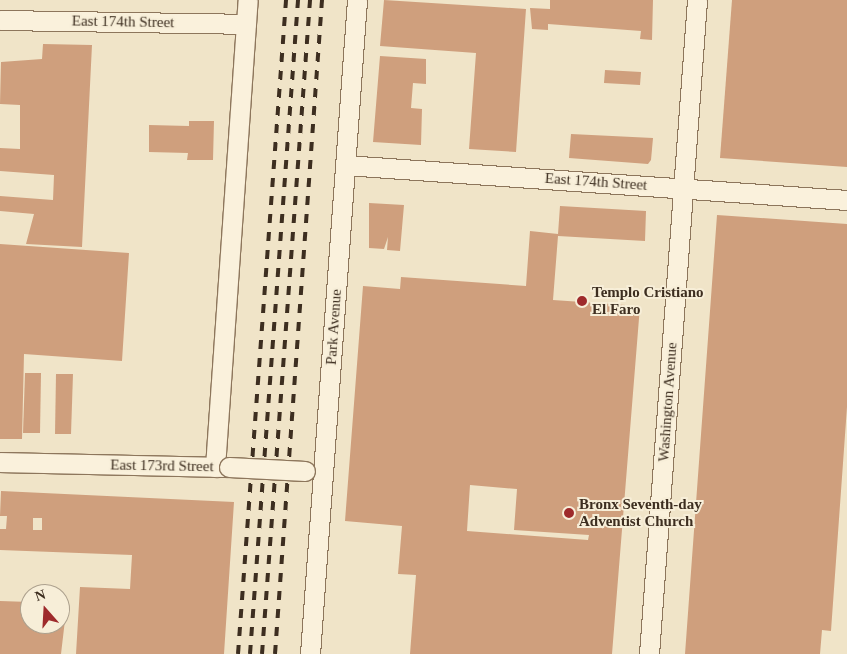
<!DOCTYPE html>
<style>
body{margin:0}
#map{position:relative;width:847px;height:654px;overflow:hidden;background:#f0e4c8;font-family:"Times New Roman",serif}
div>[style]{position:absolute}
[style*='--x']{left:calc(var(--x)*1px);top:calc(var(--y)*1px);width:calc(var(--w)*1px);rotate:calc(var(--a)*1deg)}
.building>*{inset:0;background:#cf9f7d}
.roads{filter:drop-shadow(1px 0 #8d765c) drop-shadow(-1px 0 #8d765c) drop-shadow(0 1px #8d765c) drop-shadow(0 -1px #8d765c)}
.street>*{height:19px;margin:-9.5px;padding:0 9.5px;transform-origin:9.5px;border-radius:9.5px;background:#faf1dc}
.rail>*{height:4px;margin-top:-2px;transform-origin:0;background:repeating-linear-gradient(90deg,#3d2e20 0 9px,transparent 0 18px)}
.bridges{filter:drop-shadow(1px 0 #8d765c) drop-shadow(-1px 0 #8d765c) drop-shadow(0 1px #8d765c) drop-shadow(0 -1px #8d765c)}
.street-bridge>*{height:19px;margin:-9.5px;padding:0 9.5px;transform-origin:9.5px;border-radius:9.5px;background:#faf1dc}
.dots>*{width:14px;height:14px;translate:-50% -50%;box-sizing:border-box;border:2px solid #f7eed8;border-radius:50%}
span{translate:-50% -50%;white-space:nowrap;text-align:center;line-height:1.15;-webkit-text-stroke:4px #f7eed8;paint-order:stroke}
.street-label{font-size:15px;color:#3d2e20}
.poi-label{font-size:15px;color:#3d2e20;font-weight:700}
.left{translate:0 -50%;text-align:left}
.north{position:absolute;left:20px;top:584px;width:50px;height:50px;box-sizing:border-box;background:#f7eed8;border:1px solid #ada18e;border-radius:50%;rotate:341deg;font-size:14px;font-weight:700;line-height:20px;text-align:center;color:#3d2e20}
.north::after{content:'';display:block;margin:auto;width:18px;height:22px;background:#9e2a2b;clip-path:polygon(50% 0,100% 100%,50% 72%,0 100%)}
</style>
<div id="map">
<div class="building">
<div style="clip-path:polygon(384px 0,526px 9px,516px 152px,469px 149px,476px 53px,380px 46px)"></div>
<div style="clip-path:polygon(550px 0,653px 0,652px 40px,640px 39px,641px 31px,548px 24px,548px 30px,532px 29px,530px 8px,550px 9px)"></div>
<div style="clip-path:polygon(732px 0,847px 0,847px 167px,720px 158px)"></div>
<div style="clip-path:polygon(43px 44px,92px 45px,82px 247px,26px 244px,34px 214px,0 211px,0 196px,53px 200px,54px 175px,0 171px,0 148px,20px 149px,20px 105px,0 104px,1px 62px,42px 59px)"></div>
<div style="clip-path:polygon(380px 56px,426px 59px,426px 84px,413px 83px,411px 108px,422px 109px,421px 145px,373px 142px)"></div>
<div style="clip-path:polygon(605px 70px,641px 72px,640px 85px,604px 83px)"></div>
<div style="clip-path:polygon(189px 121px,214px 121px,213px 160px,187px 160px,188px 153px,149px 152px,149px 125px,189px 126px)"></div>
<div style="clip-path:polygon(571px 134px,653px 138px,651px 160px,648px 164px,569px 158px)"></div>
<div style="clip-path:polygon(369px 203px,404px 205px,400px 251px,387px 250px,388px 237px,384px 249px,369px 248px)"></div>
<div style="clip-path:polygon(evenodd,560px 206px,646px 211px,645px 241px,558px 236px,553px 300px,640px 306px,612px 654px,410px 654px,416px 575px,398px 574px,402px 526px,345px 521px,363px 286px,400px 289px,401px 277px,526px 286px,530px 231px,558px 234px,560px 206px,470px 485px,517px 489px,514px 530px,589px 535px,588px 540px,467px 531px,470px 485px)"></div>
<div style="clip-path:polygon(717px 215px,847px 224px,847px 407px,831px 631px,822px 630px,820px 654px,685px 654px)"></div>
<div style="clip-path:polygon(0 244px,129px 253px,122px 361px,24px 354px,22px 439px,0 439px)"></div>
<div style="clip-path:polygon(25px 373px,41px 373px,40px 433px,23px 433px)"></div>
<div style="clip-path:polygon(56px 374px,73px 374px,71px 434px,55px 434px)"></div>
<div style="clip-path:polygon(evenodd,1px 491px,234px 502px,224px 654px,76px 654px,80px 587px,130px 589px,132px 555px,0 550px,0 529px,6px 529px,7px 516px,0 516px,1px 491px,33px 518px,42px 518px,42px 530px,33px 530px,33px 518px)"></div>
<div style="clip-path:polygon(0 601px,30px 602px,30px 624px,60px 624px,60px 602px,67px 603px,61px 654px,0 654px)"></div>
</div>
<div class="roads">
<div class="street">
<div style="--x:0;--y:20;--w:246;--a:0.9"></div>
<div style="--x:345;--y:165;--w:503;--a:3.99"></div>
<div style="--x:0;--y:462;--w:226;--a:1.3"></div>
<div style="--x:215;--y:467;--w:468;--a:-86"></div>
<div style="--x:310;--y:654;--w:656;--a:-85.89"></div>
<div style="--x:649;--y:654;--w:656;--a:-85.8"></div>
</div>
</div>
<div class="rail">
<div style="--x:238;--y:654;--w:656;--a:-85.8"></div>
<div style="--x:250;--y:654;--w:656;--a:-85.8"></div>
<div style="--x:262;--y:654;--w:656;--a:-85.8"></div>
<div style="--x:275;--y:654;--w:656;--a:-85.89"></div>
</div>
<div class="bridges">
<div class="street-bridge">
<div style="--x:229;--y:467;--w:76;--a:3"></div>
</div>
</div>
<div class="dots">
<div style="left:582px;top:301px;background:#9e2a2b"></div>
<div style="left:569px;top:513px;background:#9e2a2b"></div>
</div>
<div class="street-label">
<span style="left:123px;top:22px;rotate:1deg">East 174th Street</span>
<span style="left:596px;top:182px;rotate:4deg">East 174th Street</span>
<span style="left:334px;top:327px;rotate:-86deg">Park Avenue</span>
<span style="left:668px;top:402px;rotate:-86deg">Washington Avenue</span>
<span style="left:162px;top:466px;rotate:1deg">East 173rd Street</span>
</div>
<div class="poi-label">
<span class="left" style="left:592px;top:301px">Templo Cristiano<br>El Faro</span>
<span class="left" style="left:579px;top:513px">Bronx Seventh-day<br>Adventist Church</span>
</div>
<div class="north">N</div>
</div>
